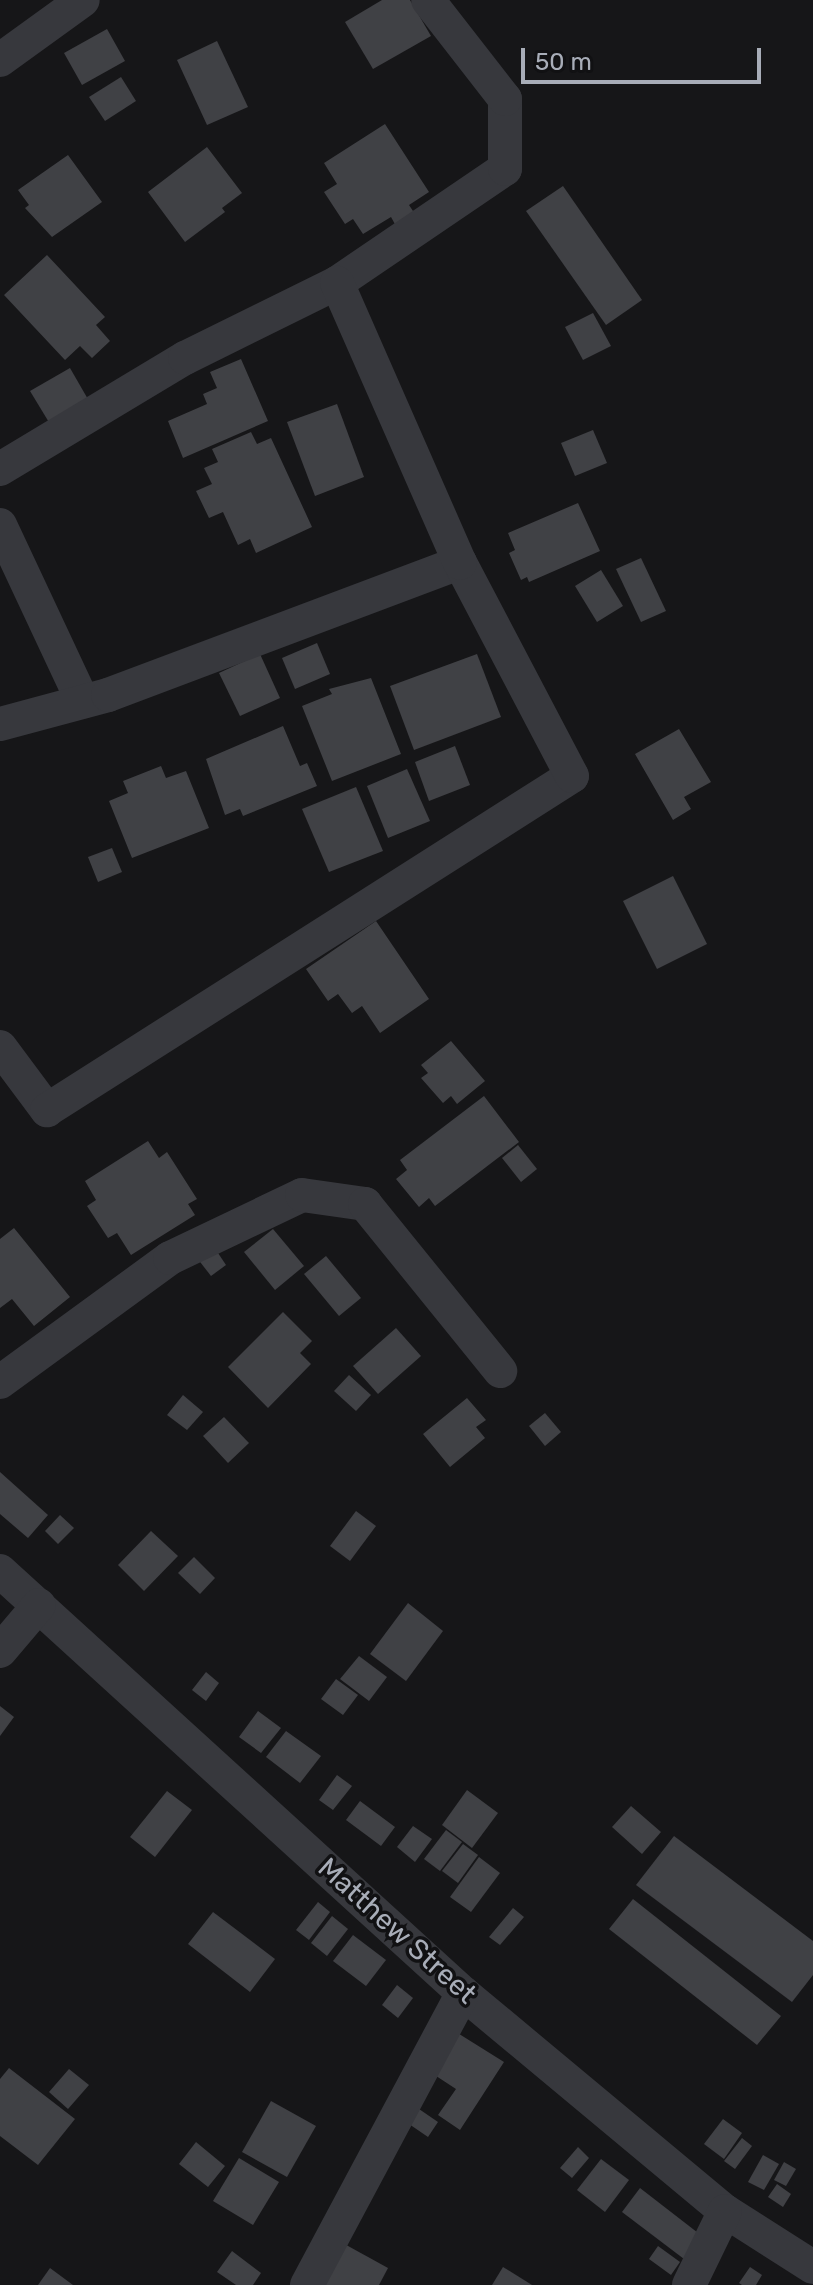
<!DOCTYPE html>
<style>
body{margin:0}
#map{position:relative;width:813px;height:2285px;overflow:hidden;background:#161618;font-family:Rubik,sans-serif}
div>[style]{position:absolute}
[style*='--x']{left:calc(var(--x)*1px);top:calc(var(--y)*1px);width:calc(var(--w)*1px);rotate:calc(var(--a)*1deg)}
.building>*{inset:0;background:#404145}
.street>*{height:34px;margin:-17px;padding:0 17px;transform-origin:17px;border-radius:17px;background:#37383d}
span{translate:-50% -50%;white-space:nowrap;text-align:center;line-height:1.15;-webkit-text-stroke:7px #111113;paint-order:stroke}
.street-label{font-size:28px;color:#a8adb8}
.scale{position:absolute;left:521px;top:48px;width:240px;height:36px;box-sizing:border-box;border:4px solid #a8adb8;border-top:0;padding-left:10px;font-size:24px;line-height:28px;white-space:nowrap;color:#a8adb8;-webkit-text-stroke:6px #111113;paint-order:stroke}
</style>
<div id="map">
<div class="building">
<div style="clip-path:polygon(382px 0,410px 0,431px 36px,373px 69px,345px 22px)"></div>
<div style="clip-path:polygon(107px 29px,125px 61px,82px 85px,64px 53px)"></div>
<div style="clip-path:polygon(217px 41px,248px 107px,207px 125px,177px 60px)"></div>
<div style="clip-path:polygon(121px 77px,136px 101px,105px 121px,89px 97px)"></div>
<div style="clip-path:polygon(385px 124px,429px 192px,409px 205px,415px 214px,396px 226px,391px 217px,363px 234px,353px 219px,345px 224px,324px 192px,337px 184px,324px 163px)"></div>
<div style="clip-path:polygon(207px 147px,242px 193px,222px 208px,225px 212px,185px 242px,148px 192px)"></div>
<div style="clip-path:polygon(68px 155px,102px 202px,52px 237px,25px 208px,29px 205px,18px 190px)"></div>
<div style="clip-path:polygon(563px 186px,642px 300px,606px 325px,526px 211px)"></div>
<div style="clip-path:polygon(47px 255px,105px 317px,96px 325px,110px 341px,92px 358px,80px 346px,65px 360px,4px 295px)"></div>
<div style="clip-path:polygon(593px 313px,611px 346px,583px 360px,565px 327px)"></div>
<div style="clip-path:polygon(241px 359px,268px 421px,183px 458px,168px 421px,207px 404px,203px 394px,217px 388px,210px 372px)"></div>
<div style="clip-path:polygon(70px 368px,89px 401px,50px 424px,30px 391px)"></div>
<div style="clip-path:polygon(337px 404px,364px 477px,315px 496px,287px 422px)"></div>
<div style="clip-path:polygon(593px 430px,607px 463px,575px 476px,561px 443px)"></div>
<div style="clip-path:polygon(251px 432px,257px 444px,271px 438px,312px 527px,256px 553px,250px 539px,238px 545px,223px 512px,209px 518px,196px 491px,212px 484px,204px 468px,218px 462px,212px 449px)"></div>
<div style="clip-path:polygon(578px 503px,600px 551px,529px 582px,527px 577px,521px 580px,509px 553px,515px 550px,508px 533px)"></div>
<div style="clip-path:polygon(641px 558px,666px 611px,641px 622px,616px 569px)"></div>
<div style="clip-path:polygon(601px 570px,623px 606px,597px 622px,575px 586px)"></div>
<div style="clip-path:polygon(317px 643px,330px 674px,295px 689px,282px 658px)"></div>
<div style="clip-path:polygon(260px 654px,280px 698px,240px 716px,219px 673px)"></div>
<div style="clip-path:polygon(477px 654px,501px 717px,414px 750px,390px 686px)"></div>
<div style="clip-path:polygon(371px 678px,401px 754px,332px 781px,302px 706px,332px 694px,329px 689px)"></div>
<div style="clip-path:polygon(283px 726px,300px 766px,307px 763px,317px 786px,243px 816px,240px 809px,225px 815px,206px 759px)"></div>
<div style="clip-path:polygon(679px 729px,711px 782px,684px 797px,691px 809px,673px 820px,635px 754px)"></div>
<div style="clip-path:polygon(455px 746px,470px 785px,429px 801px,415px 762px)"></div>
<div style="clip-path:polygon(161px 766px,166px 778px,186px 771px,209px 828px,132px 858px,109px 801px,128px 793px,123px 781px)"></div>
<div style="clip-path:polygon(407px 769px,430px 821px,388px 838px,367px 786px)"></div>
<div style="clip-path:polygon(356px 787px,383px 851px,329px 872px,302px 809px)"></div>
<div style="clip-path:polygon(112px 848px,122px 872px,98px 882px,88px 857px)"></div>
<div style="clip-path:polygon(673px 876px,707px 944px,657px 969px,623px 901px)"></div>
<div style="clip-path:polygon(376px 921px,429px 999px,380px 1033px,362px 1006px,352px 1013px,338px 994px,328px 1001px,306px 969px)"></div>
<div style="clip-path:polygon(451px 1041px,485px 1081px,457px 1104px,451px 1096px,443px 1103px,421px 1078px,428px 1073px,421px 1065px)"></div>
<div style="clip-path:polygon(484px 1096px,519px 1142px,435px 1206px,429px 1198px,419px 1207px,396px 1179px,407px 1170px,400px 1160px)"></div>
<div style="clip-path:polygon(148px 1141px,159px 1158px,167px 1152px,197px 1199px,188px 1204px,195px 1215px,131px 1255px,117px 1233px,108px 1238px,87px 1206px,96px 1200px,85px 1181px)"></div>
<div style="clip-path:polygon(518px 1145px,537px 1169px,521px 1182px,502px 1158px)"></div>
<div style="clip-path:polygon(14px 1228px,70px 1297px,34px 1326px,12px 1299px,0 1308px,0 1239px)"></div>
<div style="clip-path:polygon(273px 1229px,304px 1266px,275px 1290px,244px 1252px)"></div>
<div style="clip-path:polygon(214px 1247px,226px 1265px,211px 1276px,197px 1258px)"></div>
<div style="clip-path:polygon(326px 1256px,361px 1298px,339px 1316px,304px 1274px)"></div>
<div style="clip-path:polygon(283px 1312px,312px 1341px,300px 1353px,311px 1364px,268px 1408px,228px 1367px)"></div>
<div style="clip-path:polygon(396px 1328px,421px 1356px,378px 1394px,353px 1366px)"></div>
<div style="clip-path:polygon(349px 1375px,371px 1395px,356px 1411px,334px 1391px)"></div>
<div style="clip-path:polygon(183px 1395px,203px 1412px,187px 1430px,167px 1415px)"></div>
<div style="clip-path:polygon(467px 1398px,486px 1420px,476px 1427px,485px 1438px,450px 1467px,423px 1434px)"></div>
<div style="clip-path:polygon(545px 1413px,561px 1432px,545px 1446px,529px 1426px)"></div>
<div style="clip-path:polygon(224px 1417px,249px 1443px,228px 1463px,203px 1436px)"></div>
<div style="clip-path:polygon(0 1472px,48px 1515px,28px 1538px,0 1514px)"></div>
<div style="clip-path:polygon(356px 1511px,376px 1526px,350px 1561px,330px 1546px)"></div>
<div style="clip-path:polygon(60px 1515px,74px 1528px,58px 1544px,45px 1531px)"></div>
<div style="clip-path:polygon(151px 1531px,178px 1556px,144px 1591px,118px 1565px)"></div>
<div style="clip-path:polygon(194px 1557px,215px 1578px,200px 1594px,178px 1573px)"></div>
<div style="clip-path:polygon(408px 1603px,443px 1631px,406px 1681px,370px 1654px)"></div>
<div style="clip-path:polygon(359px 1656px,387px 1677px,369px 1701px,340px 1679px)"></div>
<div style="clip-path:polygon(206px 1672px,219px 1683px,206px 1701px,192px 1690px)"></div>
<div style="clip-path:polygon(336px 1679px,358px 1695px,343px 1715px,321px 1699px)"></div>
<div style="clip-path:polygon(0 1706px,14px 1717px,0 1736px)"></div>
<div style="clip-path:polygon(258px 1711px,281px 1728px,261px 1753px,239px 1737px)"></div>
<div style="clip-path:polygon(286px 1731px,321px 1756px,300px 1783px,266px 1757px)"></div>
<div style="clip-path:polygon(337px 1775px,352px 1786px,333px 1810px,319px 1800px)"></div>
<div style="clip-path:polygon(467px 1790px,498px 1813px,472px 1848px,442px 1825px)"></div>
<div style="clip-path:polygon(167px 1791px,192px 1810px,155px 1857px,130px 1837px)"></div>
<div style="clip-path:polygon(360px 1801px,395px 1827px,381px 1846px,346px 1820px)"></div>
<div style="clip-path:polygon(631px 1806px,661px 1832px,642px 1854px,612px 1827px)"></div>
<div style="clip-path:polygon(413px 1826px,432px 1839px,415px 1862px,397px 1847px)"></div>
<div style="clip-path:polygon(446px 1830px,462px 1842px,440px 1871px,424px 1859px)"></div>
<div style="clip-path:polygon(674px 1836px,813px 1941px,813px 1975px,792px 2002px,636px 1885px)"></div>
<div style="clip-path:polygon(463px 1844px,478px 1855px,458px 1883px,442px 1871px)"></div>
<div style="clip-path:polygon(479px 1857px,500px 1873px,471px 1912px,450px 1897px)"></div>
<div style="clip-path:polygon(633px 1899px,781px 2016px,757px 2045px,609px 1929px)"></div>
<div style="clip-path:polygon(318px 1902px,330px 1912px,309px 1940px,296px 1930px)"></div>
<div style="clip-path:polygon(513px 1908px,524px 1917px,500px 1945px,489px 1937px)"></div>
<div style="clip-path:polygon(213px 1912px,275px 1959px,250px 1992px,188px 1944px)"></div>
<div style="clip-path:polygon(332px 1916px,348px 1929px,327px 1956px,311px 1943px)"></div>
<div style="clip-path:polygon(353px 1935px,386px 1960px,366px 1986px,333px 1961px)"></div>
<div style="clip-path:polygon(397px 1985px,413px 1998px,398px 2018px,382px 2005px)"></div>
<div style="clip-path:polygon(456px 2032px,504px 2062px,460px 2130px,438px 2115px,456px 2089px,430px 2072px)"></div>
<div style="clip-path:polygon(9px 2068px,75px 2119px,38px 2165px,0 2136px,0 2079px)"></div>
<div style="clip-path:polygon(69px 2069px,89px 2085px,68px 2109px,49px 2092px)"></div>
<div style="clip-path:polygon(271px 2101px,316px 2126px,287px 2177px,242px 2152px)"></div>
<div style="clip-path:polygon(419px 2109px,438px 2122px,428px 2137px,409px 2124px)"></div>
<div style="clip-path:polygon(723px 2119px,742px 2133px,724px 2159px,704px 2144px)"></div>
<div style="clip-path:polygon(742px 2138px,752px 2146px,735px 2169px,724px 2161px)"></div>
<div style="clip-path:polygon(196px 2142px,225px 2166px,208px 2187px,179px 2164px)"></div>
<div style="clip-path:polygon(578px 2147px,589px 2158px,572px 2178px,560px 2168px)"></div>
<div style="clip-path:polygon(763px 2155px,779px 2164px,764px 2190px,748px 2182px)"></div>
<div style="clip-path:polygon(239px 2158px,279px 2182px,253px 2225px,213px 2201px)"></div>
<div style="clip-path:polygon(601px 2159px,629px 2180px,605px 2212px,577px 2190px)"></div>
<div style="clip-path:polygon(784px 2162px,796px 2169px,786px 2186px,774px 2180px)"></div>
<div style="clip-path:polygon(777px 2184px,791px 2194px,783px 2207px,768px 2197px)"></div>
<div style="clip-path:polygon(640px 2188px,702px 2236px,684px 2259px,622px 2212px)"></div>
<div style="clip-path:polygon(339px 2241px,388px 2268px,379px 2285px,314px 2285px)"></div>
<div style="clip-path:polygon(658px 2246px,680px 2262px,671px 2275px,649px 2259px)"></div>
<div style="clip-path:polygon(232px 2251px,261px 2273px,253px 2285px,236px 2285px,217px 2272px)"></div>
<div style="clip-path:polygon(503px 2267px,532px 2285px,492px 2285px)"></div>
<div style="clip-path:polygon(750px 2267px,762px 2275px,756px 2285px,742px 2285px,739px 2283px)"></div>
<div style="clip-path:polygon(50px 2268px,73px 2285px,38px 2285px)"></div>
</div>
<div class="street">
<div style="--x:0;--y:60;--w:102;--a:-35.9"></div>
<div style="--x:0;--y:469;--w:216;--a:-31"></div>
<div style="--x:185;--y:358;--w:169;--a:-26.3"></div>
<div style="--x:337;--y:283;--w:203;--a:-34.2"></div>
<div style="--x:505;--y:169;--w:70;--a:-90"></div>
<div style="--x:505;--y:99;--w:125;--a:-127.9"></div>
<div style="--x:0;--y:525;--w:195;--a:64.9"></div>
<div style="--x:0;--y:724;--w:112;--a:-15"></div>
<div style="--x:108;--y:695;--w:376;--a:-20.6"></div>
<div style="--x:0;--y:1047;--w:79;--a:53.3"></div>
<div style="--x:47;--y:1110;--w:622;--a:-32.46"></div>
<div style="--x:572;--y:776;--w:241;--a:-117.7"></div>
<div style="--x:460;--y:563;--w:306;--a:-113.7"></div>
<div style="--x:0;--y:1382;--w:210;--a:-36.1"></div>
<div style="--x:170;--y:1258;--w:146;--a:-25.5"></div>
<div style="--x:302;--y:1195;--w:64;--a:8.1"></div>
<div style="--x:365;--y:1204;--w:215;--a:51"></div>
<div style="--x:0;--y:1571;--w:626;--a:42.35"></div>
<div style="--x:463;--y:1993;--w:341;--a:39.8"></div>
<div style="--x:725;--y:2211;--w:104;--a:32.5"></div>
<div style="--x:0;--y:1651;--w:60;--a:-49.7"></div>
<div style="--x:307;--y:2285;--w:331;--a:-61.9"></div>
<div style="--x:689;--y:2285;--w:82;--a:-64.1"></div>
</div>
<div class="street-label">
<span style="left:397px;top:1931px;rotate:42deg">Matthew Street</span>
</div>
<div class="scale">50 m</div>
</div>
